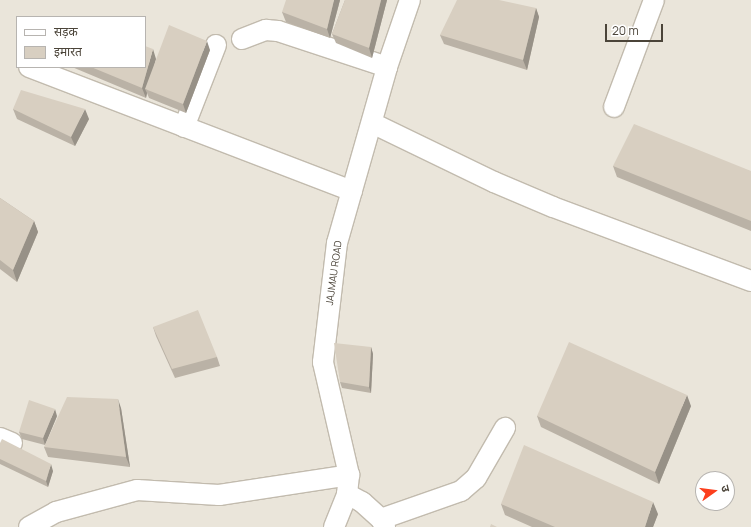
<!DOCTYPE html>
<meta charset="utf-8">
<style>
body{margin:0}
#map{position:relative;width:751px;height:527px;overflow:hidden;background:#f6f3ec;font-family:Manrope,"Noto Sans Devanagari",sans-serif}
div>[style]{position:absolute}
[style*='--x']{left:calc(var(--x)*1px);top:calc(var(--y)*1px);width:calc(var(--w)*1px);rotate:calc(var(--a)*1deg)}
.residential>*{inset:0;background:#eae5da}
.roads{filter:drop-shadow(1px 0 #c2bbae) drop-shadow(-1px 0 #c2bbae) drop-shadow(0 1px #c2bbae) drop-shadow(0 -1px #c2bbae)}
.minor>*{height:20px;margin:-10px;padding:0 10px;transform-origin:10px;border-radius:10px;background:#fff}
.wall>*{inset:0;background:#bab2a6}
.shaded-wall>*{inset:0;background:#979187}
.building>*{inset:0;background:#d8cfc1}
span{translate:-50% -50%;white-space:nowrap;text-align:center;line-height:1.15;-webkit-text-stroke:4px #fff;paint-order:stroke}
.street-label{font-size:10px;color:#4b4439}
.legend{position:absolute;left:16px;top:16px;width:130px;height:52px;box-sizing:border-box;background:#fff;border:1px solid #b7b4b0;margin:0;padding:5px 7px;list-style:none;font-size:12px;color:#4b4439}
.legend li{display:flex;align-items:center;gap:8px;height:20px}
.legend b{width:20px;border:1px solid #b7b4b0}
.north{position:absolute;left:695px;top:471px;width:40px;height:40px;box-sizing:border-box;background:#fff;border:1px solid #b7b4b0;border-radius:50%;rotate:76deg;font-size:11px;font-weight:700;line-height:16px;text-align:center;color:#4b4439}
.north::after{content:'';display:block;margin:auto;width:14px;height:18px;background:#fc3f1d;clip-path:polygon(50% 0,100% 100%,50% 72%,0 100%)}
.scale{position:absolute;left:605px;top:24px;width:58px;height:18px;box-sizing:border-box;border:2px solid #4b4439;border-top:0;padding-left:5px;font-size:12px;line-height:14px;white-space:nowrap;color:#4b4439;-webkit-text-stroke:3px #fff;paint-order:stroke}
</style>
<div id="map">
<div class="residential">
<div style="clip-path:polygon(evenodd,0 0,751px 0,751px 527px,0 527px,0 0,17px 17px,145px 17px,145px 67px,17px 67px,17px 17px,0 0,703px 479px,727px 479px,727px 503px,703px 503px,703px 479px)"></div>
</div>
<div class="roads">
<div class="minor">
<div style="--x:242;--y:39;--w:26;--a:-21"></div>
<div style="--x:266;--y:30;--w:12;--a:5"></div>
<div style="--x:278;--y:31;--w:115;--a:18.3"></div>
<div style="--x:29;--y:67;--w:346;--a:21"></div>
<div style="--x:614;--y:107;--w:114;--a:-69.5"></div>
<div style="--x:372;--y:123;--w:136;--a:25.8"></div>
<div style="--x:494;--y:182;--w:64;--a:23"></div>
<div style="--x:553;--y:207;--w:211;--a:20.5"></div>
<div style="--x:184;--y:127;--w:88;--a:-68.7"></div>
<div style="--x:0;--y:438;--w:13;--a:23"></div>
<div style="--x:347;--y:494;--w:17;--a:28"></div>
<div style="--x:362;--y:502;--w:25;--a:42"></div>
<div style="--x:381;--y:519;--w:9;--a:63"></div>
<div style="--x:381;--y:519;--w:85;--a:-19.3"></div>
<div style="--x:461;--y:491;--w:20;--a:-41"></div>
<div style="--x:476;--y:478;--w:58;--a:-59.9"></div>
<div style="--x:29;--y:527;--w:31;--a:-29"></div>
<div style="--x:56;--y:512;--w:84;--a:-15.2"></div>
<div style="--x:137;--y:490;--w:82;--a:3.5"></div>
<div style="--x:219;--y:495;--w:132;--a:-8.7"></div>
<div style="--x:334;--y:527;--w:35;--a:-68"></div>
<div style="--x:347;--y:494;--w:19;--a:-84"></div>
<div style="--x:349;--y:475;--w:116;--a:-103"></div>
<div style="--x:323;--y:362;--w:120;--a:-83.3"></div>
<div style="--x:337;--y:243;--w:183;--a:-74.1"></div>
<div style="--x:387;--y:67;--w:71;--a:-71.1"></div>
</div>
</div>
<div class="wall">
<div style="clip-path:polygon(340px 0,330px 38px,286px 22px,282px 12px)"></div>
<div style="clip-path:polygon(345px 0,387px 0,372px 58px,336px 43px,332px 34px)"></div>
<div style="clip-path:polygon(536px 8px,539px 17px,527px 70px,444px 44px,440px 35px)"></div>
<div style="clip-path:polygon(210px 50px,186px 113px,149px 98px,147px 93px,146px 98px,72px 67px,145px 67px,156px 59px,154px 65px)"></div>
<div style="clip-path:polygon(13px 109px,89px 119px,75px 146px,17px 119px)"></div>
<div style="clip-path:polygon(613px 166px,751px 171px,751px 231px,617px 177px)"></div>
<div style="clip-path:polygon(0 198px,34px 221px,38px 232px,17px 282px,0 269px)"></div>
<div style="clip-path:polygon(153px 327px,217px 357px,220px 366px,175px 378px,156px 336px)"></div>
<div style="clip-path:polygon(371px 347px,373px 354px,371px 393px,342px 388px,340px 382px)"></div>
<div style="clip-path:polygon(691px 406px,659px 484px,541px 427px,537px 416px)"></div>
<div style="clip-path:polygon(121px 408px,130px 467px,48px 457px,44px 447px)"></div>
<div style="clip-path:polygon(57px 416px,45px 445px,22px 439px,19px 432px)"></div>
<div style="clip-path:polygon(0 443px,53px 471px,48px 487px,0 464px)"></div>
<div style="clip-path:polygon(501px 504px,658px 514px,653px 527px,532px 527px,505px 515px)"></div>
</div>
<div class="shaded-wall">
<div style="clip-path:polygon(334px 0,340px 0,330px 38px,327px 29px)"></div>
<div style="clip-path:polygon(381px 0,387px 0,372px 58px,369px 48px)"></div>
<div style="clip-path:polygon(536px 8px,539px 17px,527px 70px,523px 60px)"></div>
<div style="clip-path:polygon(207px 41px,210px 50px,186px 113px,183px 104px)"></div>
<div style="clip-path:polygon(153px 49px,156px 59px,148px 90px,145px 89px,147px 93px,146px 98px,142px 88px)"></div>
<div style="clip-path:polygon(85px 109px,89px 119px,75px 146px,71px 137px)"></div>
<div style="clip-path:polygon(34px 221px,38px 232px,17px 282px,13px 270px)"></div>
<div style="clip-path:polygon(371px 347px,373px 354px,371px 393px,369px 387px)"></div>
<div style="clip-path:polygon(687px 395px,691px 406px,659px 484px,655px 472px)"></div>
<div style="clip-path:polygon(118px 399px,121px 408px,130px 467px,126px 457px)"></div>
<div style="clip-path:polygon(55px 409px,57px 416px,45px 445px,43px 438px)"></div>
<div style="clip-path:polygon(51px 464px,53px 471px,48px 487px,46px 481px)"></div>
<div style="clip-path:polygon(653px 502px,658px 514px,653px 527px,645px 527px)"></div>
</div>
<div class="building">
<div style="clip-path:polygon(286px 0,334px 0,327px 29px,282px 12px)"></div>
<div style="clip-path:polygon(345px 0,381px 0,369px 48px,332px 34px)"></div>
<div style="clip-path:polygon(457px 0,499px 0,536px 8px,523px 60px,440px 35px)"></div>
<div style="clip-path:polygon(169px 25px,207px 41px,183px 104px,145px 89px)"></div>
<div style="clip-path:polygon(145px 46px,153px 49px,142px 88px,91px 67px,145px 67px)"></div>
<div style="clip-path:polygon(21px 90px,85px 109px,71px 137px,13px 109px)"></div>
<div style="clip-path:polygon(634px 124px,751px 171px,751px 221px,613px 166px)"></div>
<div style="clip-path:polygon(0 198px,34px 221px,13px 270px,0 260px)"></div>
<div style="clip-path:polygon(198px 310px,217px 357px,172px 369px,153px 327px)"></div>
<div style="clip-path:polygon(569px 342px,687px 395px,655px 472px,537px 416px)"></div>
<div style="clip-path:polygon(334px 343px,371px 347px,369px 387px,340px 382px)"></div>
<div style="clip-path:polygon(67px 397px,118px 399px,126px 457px,44px 447px)"></div>
<div style="clip-path:polygon(29px 400px,55px 409px,43px 438px,19px 432px)"></div>
<div style="clip-path:polygon(2px 439px,51px 464px,46px 481px,0 459px,0 443px)"></div>
<div style="clip-path:polygon(524px 445px,653px 502px,645px 527px,555px 527px,501px 504px)"></div>
<div style="clip-path:polygon(491px 524px,497px 527px,490px 527px)"></div>
</div>
<div class="street-label">
<span style="left:334px;top:273px;rotate:-82deg">JAJMAU ROAD</span>
</div>
<ul class="legend">
<li><b style="height:5px;background:#fff"></b>सड़क</li>
<li><b style="height:11px;background:#d8cfc1"></b>इमारत</li>
</ul>
<div class="north">उ</div>
<div class="scale">20 m</div>
</div>
